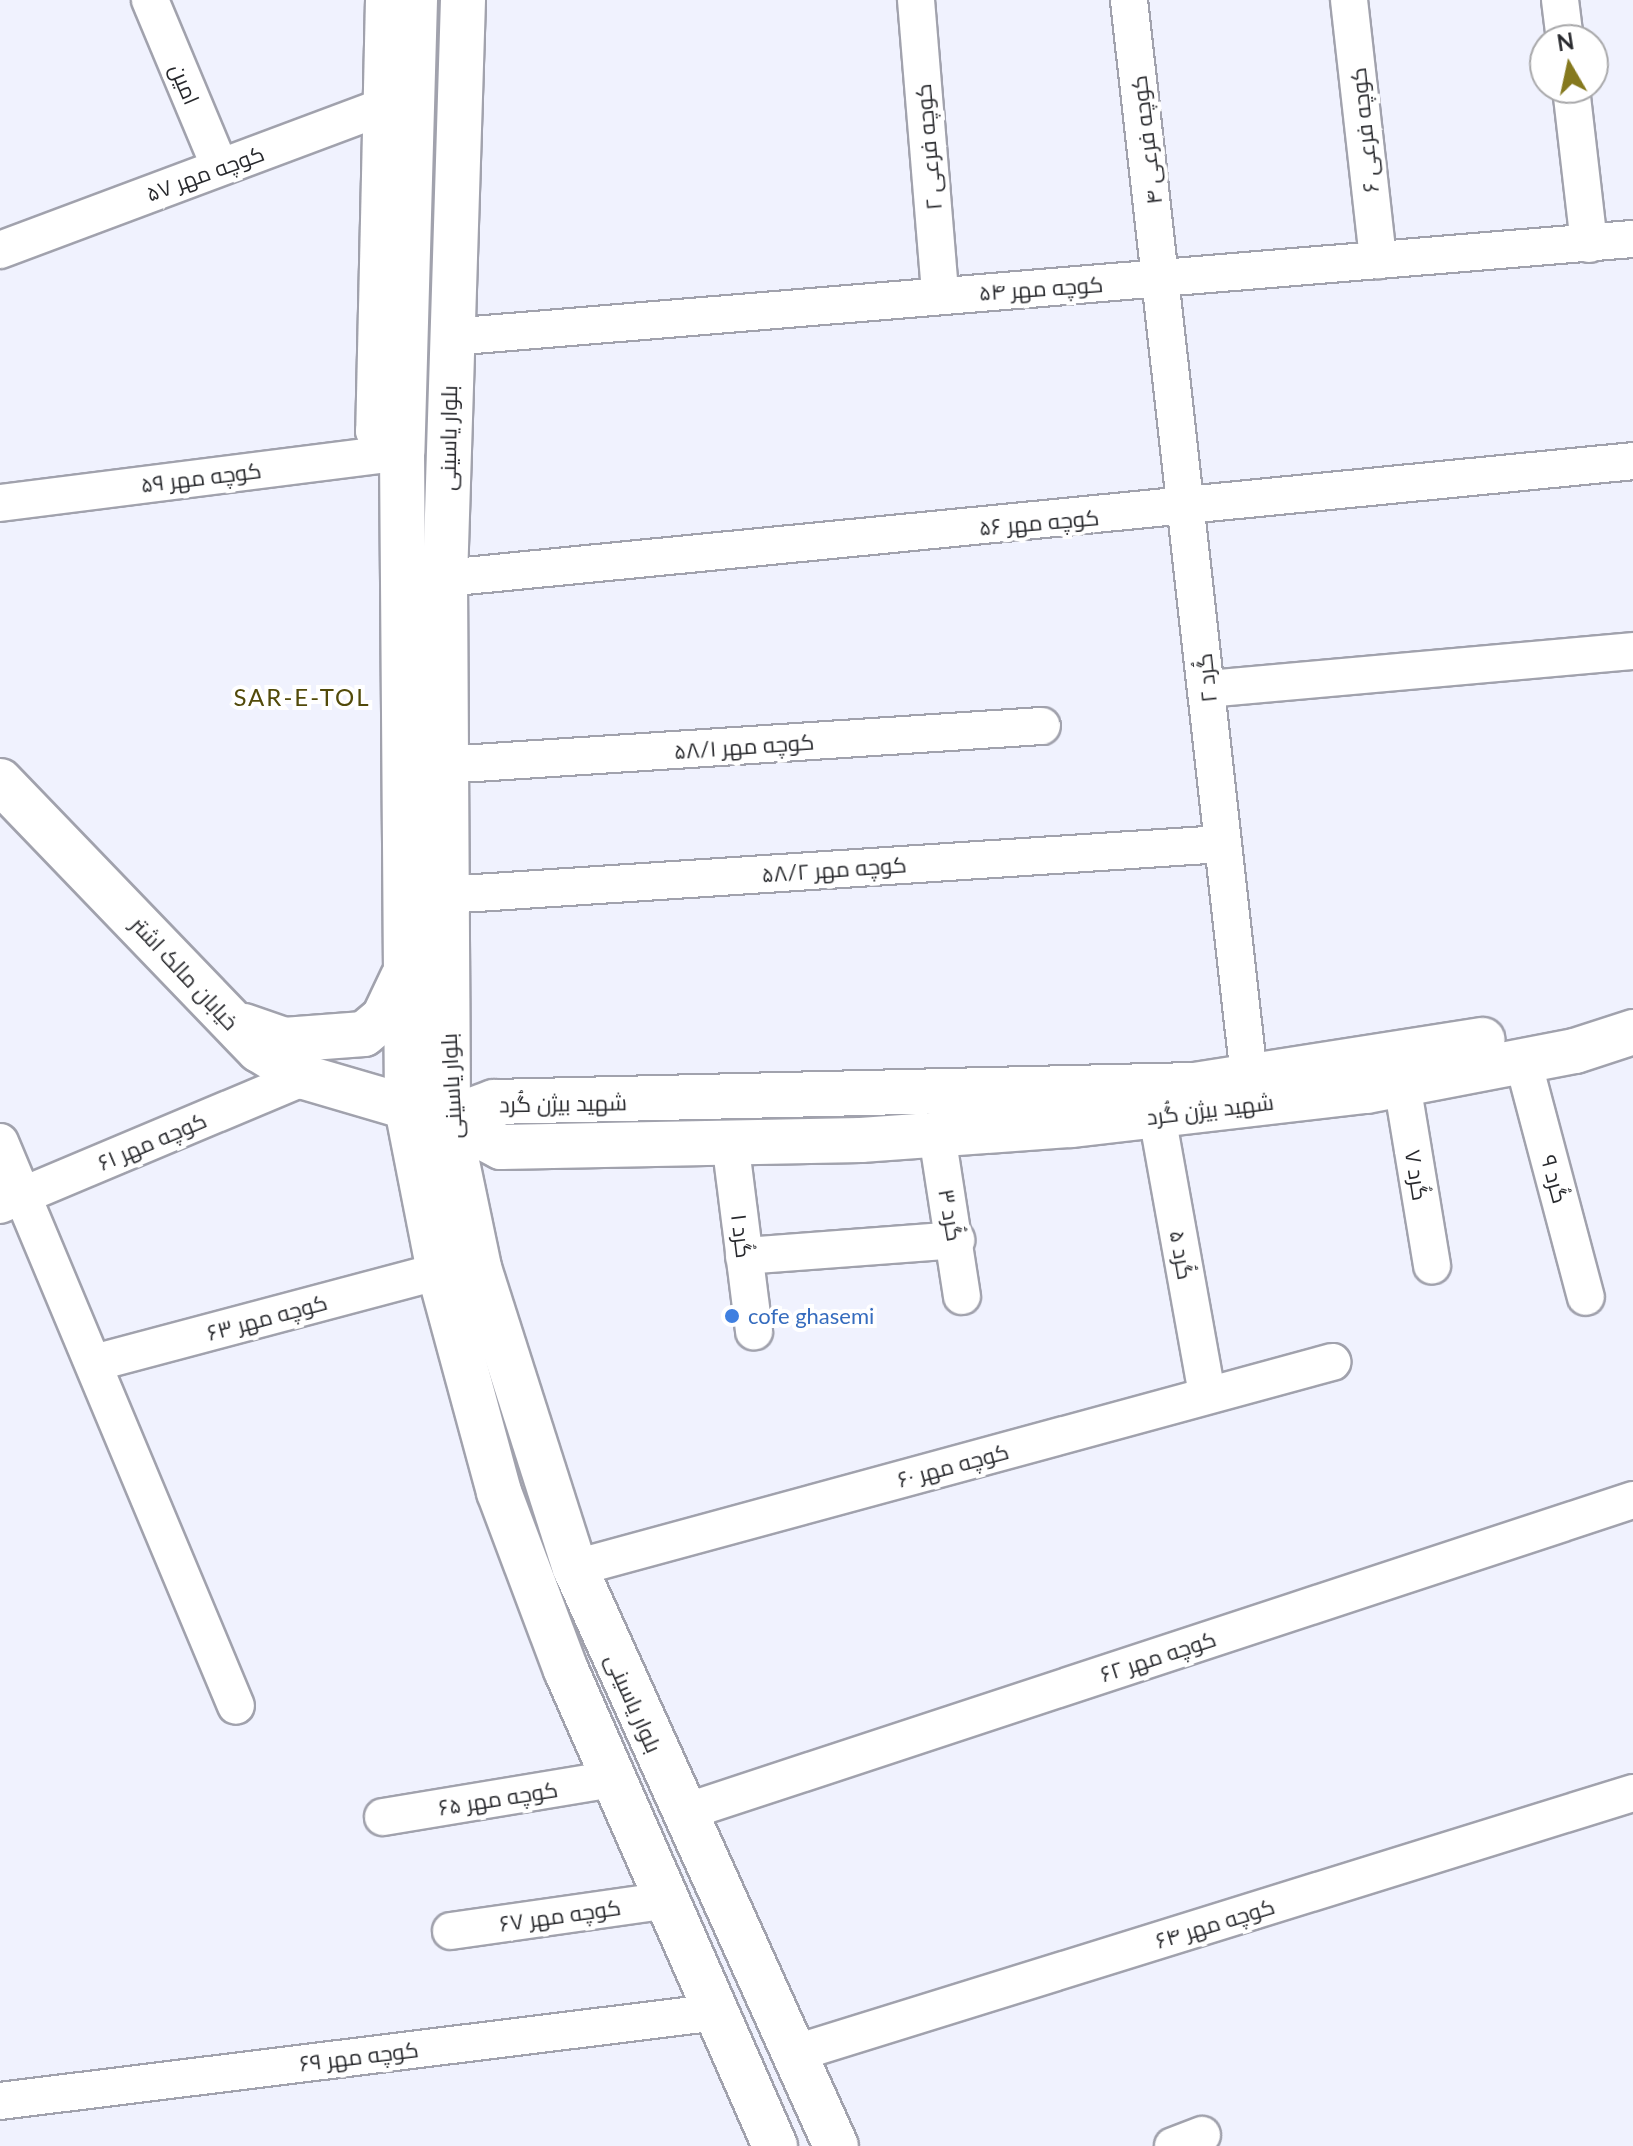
<!DOCTYPE html>
<meta charset="utf-8">
<style>
body{margin:0}
#map{position:relative;width:1633px;height:2146px;overflow:hidden;background:#f0f2fe;font-family:Lato,Cairo,sans-serif}
div>[style]{position:absolute}
[style*='--x']{left:calc(var(--x)*1px);top:calc(var(--y)*1px);width:calc(var(--w)*1px);rotate:calc(var(--a)*1deg)}
.roads{filter:drop-shadow(2px 0 #a1a2ad) drop-shadow(-2px 0 #a1a2ad) drop-shadow(0 2px #a1a2ad) drop-shadow(0 -2px #a1a2ad)}
.street>*{height:36px;margin:-18px;padding:0 18px;transform-origin:18px;border-radius:18px;background:#fff}
.secondary>*{height:44px;margin:-22px;padding:0 22px;transform-origin:22px;border-radius:22px;background:#fff}
.dots>*{width:22px;height:22px;translate:-50% -50%;box-sizing:border-box;border:4px solid #fff;border-radius:50%}
span{translate:-50% -50%;white-space:nowrap;text-align:center;line-height:1.15;-webkit-text-stroke:8px #fff;paint-order:stroke}
.street-label{font-size:22px;color:#28292d}
.shop-label{font-size:22px;color:#366cbe}
.left{translate:0 -50%;text-align:left}
.neighbourhood-label{font-size:24px;color:#524a09;letter-spacing:2px}
.north{position:absolute;left:1529px;top:24px;width:80px;height:80px;box-sizing:border-box;background:#fff;border:2px solid #a9a9ab;border-radius:50%;rotate:351deg;font-size:22px;font-weight:700;line-height:32px;text-align:center;color:#28292d}
.north::after{content:'';display:block;margin:auto;width:28px;height:36px;background:#85791e;clip-path:polygon(50% 0,100% 100%,50% 72%,0 100%)}
</style>
<div id="map">
<div class="roads">
<div class="street">
<div style="--x:150;--y:0;--w:181;--a:67.3"></div>
<div style="--x:384;--y:0;--w:431;--a:91.3"></div>
<div style="--x:374;--y:431;--w:35;--a:37"></div>
<div style="--x:916;--y:0;--w:296;--a:85.3"></div>
<div style="--x:1129;--y:0;--w:1083;--a:83.64"></div>
<div style="--x:1349;--y:0;--w:262;--a:83.6"></div>
<div style="--x:1560;--y:0;--w:40;--a:82.9"></div>
<div style="--x:1571;--y:88;--w:157;--a:83.4"></div>
<div style="--x:0;--y:250;--w:429;--a:-20.5"></div>
<div style="--x:450;--y:337;--w:1187;--a:-4.74"></div>
<div style="--x:0;--y:503;--w:405;--a:-7.2"></div>
<div style="--x:445;--y:578;--w:1194;--a:-5.62"></div>
<div style="--x:1207;--y:689;--w:428;--a:-5.1"></div>
<div style="--x:445;--y:765;--w:598;--a:-3.74"></div>
<div style="--x:446;--y:895;--w:778;--a:-3.76"></div>
<div style="--x:1523;--y:1061;--w:244;--a:75.1"></div>
<div style="--x:1402;--y:1084;--w:184;--a:80.6"></div>
<div style="--x:1157;--y:1116;--w:283;--a:79.8"></div>
<div style="--x:937;--y:1135;--w:163;--a:81.2"></div>
<div style="--x:730;--y:1141;--w:192;--a:82.8"></div>
<div style="--x:0;--y:1142;--w:611;--a:67.29"></div>
<div style="--x:0;--y:1205;--w:330;--a:-22.8"></div>
<div style="--x:744;--y:1256;--w:213;--a:-4.3"></div>
<div style="--x:94;--y:1363;--w:357;--a:-14.9"></div>
<div style="--x:575;--y:1568;--w:785;--a:-15.22"></div>
<div style="--x:682;--y:1813;--w:1001;--a:-18.22"></div>
<div style="--x:383;--y:1817;--w:233;--a:-9.4"></div>
<div style="--x:451;--y:1931;--w:219;--a:-8.1"></div>
<div style="--x:796;--y:2053;--w:876;--a:-17.26"></div>
<div style="--x:0;--y:2101;--w:723;--a:-7.07"></div>
<div style="--x:1173;--y:2146;--w:31;--a:-21"></div>
</div>
<div class="secondary">
<div style="--x:415;--y:0;--w:452;--a:91.6"></div>
<div style="--x:402;--y:452;--w:656;--a:89.56"></div>
<div style="--x:407;--y:1108;--w:166;--a:78.9"></div>
<div style="--x:439;--y:1271;--w:229;--a:74.8"></div>
<div style="--x:499;--y:1492;--w:190;--a:69.4"></div>
<div style="--x:566;--y:1670;--w:520;--a:66.29"></div>
<div style="--x:463;--y:0;--w:578;--a:91.78"></div>
<div style="--x:445;--y:578;--w:541;--a:89.68"></div>
<div style="--x:448;--y:1119;--w:152;--a:78.2"></div>
<div style="--x:479;--y:1268;--w:315;--a:72.3"></div>
<div style="--x:575;--y:1568;--w:634;--a:65.7"></div>
<div style="--x:0;--y:781;--w:373;--a:46.1"></div>
<div style="--x:259;--y:1050;--w:52;--a:31"></div>
<div style="--x:304;--y:1077;--w:150;--a:16.3"></div>
<div style="--x:448;--y:1119;--w:60;--a:27.8"></div>
<div style="--x:501;--y:1147;--w:360;--a:-1.1"></div>
<div style="--x:861;--y:1140;--w:211;--a:-4.1"></div>
<div style="--x:1071;--y:1125;--w:298;--a:-6.6"></div>
<div style="--x:1367;--y:1091;--w:212;--a:-10.9"></div>
<div style="--x:1575;--y:1051;--w:61;--a:-18.1"></div>
<div style="--x:244;--y:1026;--w:42;--a:19.3"></div>
<div style="--x:284;--y:1040;--w:80;--a:-4.3"></div>
<div style="--x:364;--y:1034;--w:26;--a:-40"></div>
<div style="--x:384;--y:1017;--w:44;--a:-64.6"></div>
<div style="--x:448;--y:1119;--w:49;--a:-20.3"></div>
<div style="--x:494;--y:1102;--w:700;--a:-1.39"></div>
<div style="--x:1194;--y:1085;--w:292;--a:-8.9"></div>
</div>
</div>
<div class="dots">
<div style="left:732px;top:1316px;background:#3f7fe0"></div>
</div>
<div class="street-label">
<span style="left:185px;top:84px;rotate:67deg">امین</span>
<span style="left:1364px;top:130px;rotate:-96deg">کوچه فرعی ۶</span>
<span style="left:1146px;top:140px;rotate:-97deg">کوچه فرعی ۴</span>
<span style="left:928px;top:147px;rotate:-95deg">کوچه فرعی ۲</span>
<span style="left:205px;top:173px;rotate:-20deg">کوچه مهر ۵۷</span>
<span style="left:1041px;top:288px;rotate:-4deg">کوچه مهر ۵۴</span>
<span style="left:448px;top:438px;rotate:-89deg">بلوار یاسینی</span>
<span style="left:201px;top:477px;rotate:-7deg">کوچه مهر ۵۹</span>
<span style="left:1039px;top:522px;rotate:-5deg">کوچه مهر ۵۶</span>
<span style="left:1206px;top:678px;rotate:-96deg">گُرد ۲</span>
<span style="left:744px;top:746px;rotate:-4deg">کوچه مهر ۵۸/۱</span>
<span style="left:834px;top:869px;rotate:-4deg">کوچه مهر ۵۸/۲</span>
<span style="left:185px;top:973px;rotate:47deg">خیابان مالک اشتر</span>
<span style="left:451px;top:1086px;rotate:-93deg">بلوار یاسینی</span>
<span style="left:563px;top:1103px;rotate:-1deg">شهید بیژن گُرد</span>
<span style="left:1210px;top:1109px;rotate:-7deg">شهید بیژن گُرد</span>
<span style="left:152px;top:1141px;rotate:-23deg">کوچه مهر ۶۱</span>
<span style="left:1417px;top:1175px;rotate:81deg">گُرد ۷</span>
<span style="left:1555px;top:1179px;rotate:75deg">گُرد ۹</span>
<span style="left:951px;top:1215px;rotate:80deg">گُرد ۳</span>
<span style="left:742px;top:1236px;rotate:83deg">گُرد ۱</span>
<span style="left:1182px;top:1255px;rotate:80deg">گُرد ۵</span>
<span style="left:267px;top:1317px;rotate:-15deg">کوچه مهر ۶۳</span>
<span style="left:953px;top:1465px;rotate:-15deg">کوچه مهر ۶۰</span>
<span style="left:1158px;top:1656px;rotate:-18deg">کوچه مهر ۶۲</span>
<span style="left:634px;top:1703px;rotate:66deg">بلوار یاسینی</span>
<span style="left:498px;top:1798px;rotate:-9deg">کوچه مهر ۶۵</span>
<span style="left:560px;top:1915px;rotate:-8deg">کوچه مهر ۶۷</span>
<span style="left:1215px;top:1923px;rotate:-17deg">کوچه مهر ۶۴</span>
<span style="left:359px;top:2056px;rotate:-7deg">کوچه مهر ۶۹</span>
</div>
<div class="shop-label">
<span class="left" style="left:748px;top:1316px">cofe ghasemi</span>
</div>
<div class="neighbourhood-label">
<span style="left:302px;top:697px">SAR-E-TOL</span>
</div>
<div class="north">N</div>
</div>
